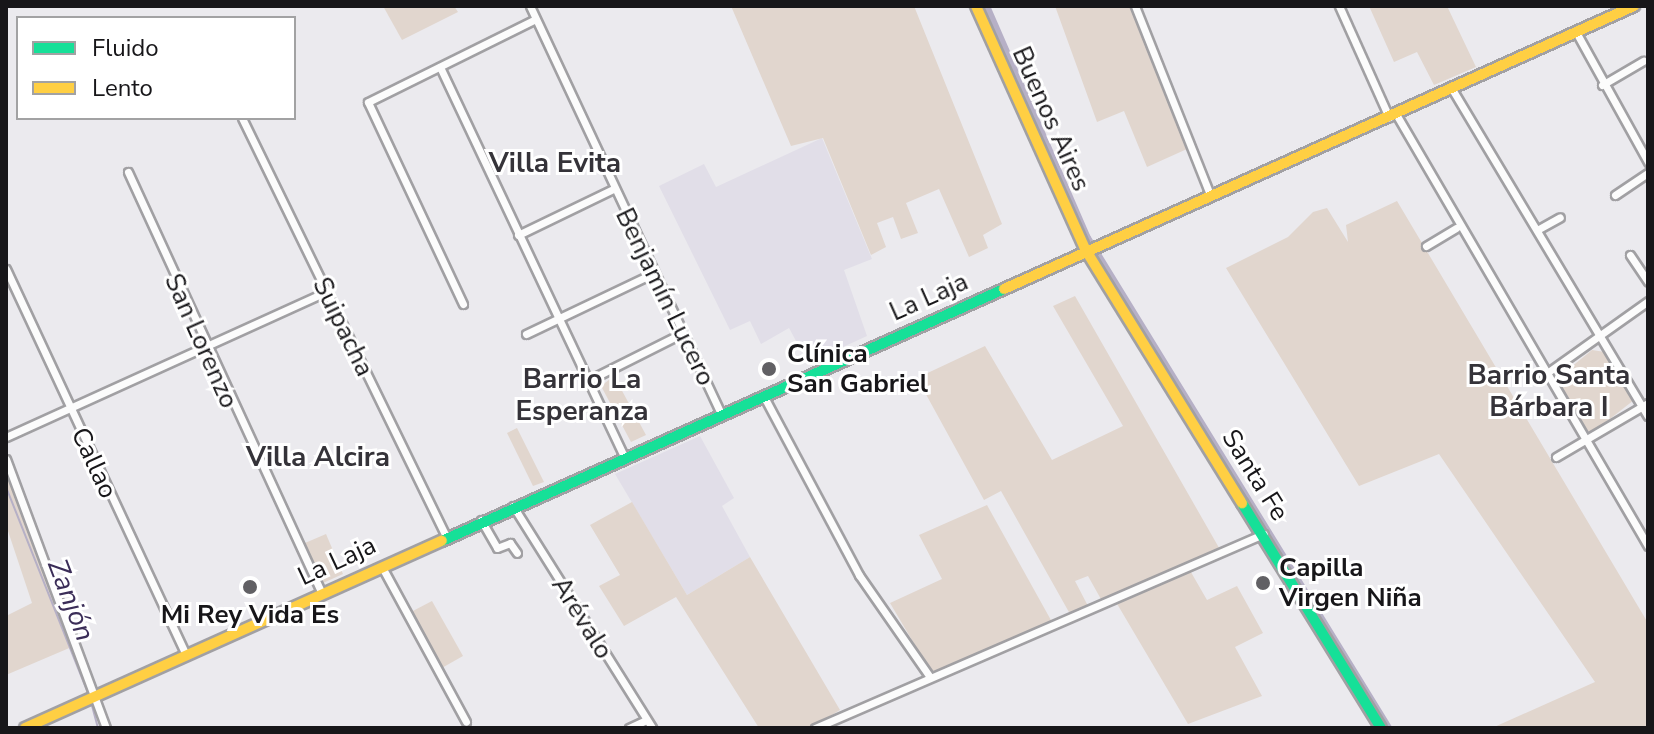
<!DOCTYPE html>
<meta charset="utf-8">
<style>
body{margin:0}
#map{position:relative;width:1654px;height:734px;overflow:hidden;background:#ebeaee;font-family:"Nunito Sans",sans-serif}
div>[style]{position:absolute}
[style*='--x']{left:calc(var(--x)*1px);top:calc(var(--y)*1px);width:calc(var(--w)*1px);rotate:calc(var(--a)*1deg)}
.built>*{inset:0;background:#e1dee8}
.green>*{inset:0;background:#e1d6ce}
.stream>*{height:2px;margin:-1px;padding:0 1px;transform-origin:1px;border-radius:1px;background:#b6b0c6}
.canal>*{height:8px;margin:-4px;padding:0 4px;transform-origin:4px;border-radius:4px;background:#b6b0c6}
.roads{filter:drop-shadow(2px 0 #a1a0a3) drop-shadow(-2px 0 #a1a0a3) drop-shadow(0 2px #a1a0a3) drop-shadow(0 -2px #a1a0a3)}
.street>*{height:7px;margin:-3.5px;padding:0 3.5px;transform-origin:3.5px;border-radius:3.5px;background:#fcfcfc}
.fast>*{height:10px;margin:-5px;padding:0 5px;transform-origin:5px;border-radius:5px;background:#16e098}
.slow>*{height:10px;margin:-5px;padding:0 5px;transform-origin:5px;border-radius:5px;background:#ffcf43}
.dots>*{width:22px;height:22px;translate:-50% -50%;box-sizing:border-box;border:4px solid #fff;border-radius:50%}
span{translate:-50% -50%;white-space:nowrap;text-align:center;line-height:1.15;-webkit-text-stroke:6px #fff;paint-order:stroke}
.street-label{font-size:26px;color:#171619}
.poi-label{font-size:26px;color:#171619;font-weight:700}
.left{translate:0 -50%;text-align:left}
.neighbourhood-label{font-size:28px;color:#353339;font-weight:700}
.water-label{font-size:28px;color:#3b2d58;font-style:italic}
.frame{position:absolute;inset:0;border:8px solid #171619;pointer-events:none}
.legend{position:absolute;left:16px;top:16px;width:280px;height:104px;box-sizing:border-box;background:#fff;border:2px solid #a2a2a3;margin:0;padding:10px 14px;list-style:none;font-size:24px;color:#171619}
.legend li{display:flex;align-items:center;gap:16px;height:40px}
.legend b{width:40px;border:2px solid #a2a2a3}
</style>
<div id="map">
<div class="built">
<div style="clip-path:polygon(822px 138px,872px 259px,844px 270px,867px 336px,808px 363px,789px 328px,761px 344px,750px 321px,730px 330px,659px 186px,704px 164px,716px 187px)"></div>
<div style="clip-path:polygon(700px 436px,734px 498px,722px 506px,750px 557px,687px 595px,615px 474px)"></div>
</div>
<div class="green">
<div style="clip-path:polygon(383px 6px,454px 6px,458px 12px,402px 40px)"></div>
<div style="clip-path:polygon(731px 6px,914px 6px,1002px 224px,983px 235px,988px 248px,969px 257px,939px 189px,906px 203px,918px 233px,901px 239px,893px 217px,877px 223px,886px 247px,871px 255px,823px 138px,791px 146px)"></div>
<div style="clip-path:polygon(1055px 6px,1131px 6px,1187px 149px,1147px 167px,1124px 111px,1097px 122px)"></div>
<div style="clip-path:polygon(1369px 6px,1447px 6px,1476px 67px,1434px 85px,1417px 52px,1394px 62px)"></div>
<div style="clip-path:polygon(1397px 201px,1648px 623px,1648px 728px,1492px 728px,1595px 682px,1439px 454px,1359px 486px,1226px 268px,1288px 237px,1313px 212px,1327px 208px,1348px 242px,1346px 225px)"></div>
<div style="clip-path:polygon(1075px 296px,1222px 553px,1188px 567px,1207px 600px,1237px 586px,1263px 633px,1235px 647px,1262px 696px,1188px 724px,1113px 597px,1102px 601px,1088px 576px,1075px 581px,1088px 606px,1070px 614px,1001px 491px,984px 500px,917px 378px,985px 346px,1052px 460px,1123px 426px,1053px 306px)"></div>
<div style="clip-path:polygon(1592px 350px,1605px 352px,1634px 400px,1592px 433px,1583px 429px,1554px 381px)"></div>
<div style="clip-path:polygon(614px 376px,646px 435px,631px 442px,601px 386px)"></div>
<div style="clip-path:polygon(517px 428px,544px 482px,533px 486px,507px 433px)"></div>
<div style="clip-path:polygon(6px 473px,74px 646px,6px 675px,6px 616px,32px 603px,6px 525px)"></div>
<div style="clip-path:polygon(632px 502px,687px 595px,750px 557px,840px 710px,811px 728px,759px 728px,676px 597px,624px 626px,599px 586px,620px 575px,590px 525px)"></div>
<div style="clip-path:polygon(987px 505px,1052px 622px,932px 674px,890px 603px,942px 579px,919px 535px)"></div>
<div style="clip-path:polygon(326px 534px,343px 574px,323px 583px,305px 543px)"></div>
<div style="clip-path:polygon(432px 601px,463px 656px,440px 669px,409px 613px)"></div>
</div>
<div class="stream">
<div style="--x:6;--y:487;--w:225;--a:68.3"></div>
<div style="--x:91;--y:702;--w:27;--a:75"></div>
</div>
<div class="canal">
<div style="--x:986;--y:6;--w:253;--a:66.5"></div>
<div style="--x:1087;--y:238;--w:575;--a:58.44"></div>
</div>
<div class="roads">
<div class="street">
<div style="--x:530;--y:6;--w:450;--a:64.9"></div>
<div style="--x:1135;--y:6;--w:202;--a:68.3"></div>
<div style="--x:1339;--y:6;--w:122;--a:65.8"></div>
<div style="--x:1576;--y:32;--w:149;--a:61"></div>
<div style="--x:440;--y:67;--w:431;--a:64.7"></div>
<div style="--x:1602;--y:85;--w:48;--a:-30.3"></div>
<div style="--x:1452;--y:89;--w:381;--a:59.1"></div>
<div style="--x:1396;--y:114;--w:500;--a:59.74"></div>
<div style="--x:242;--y:118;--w:465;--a:64"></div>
<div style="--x:128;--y:172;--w:464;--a:65.3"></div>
<div style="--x:1615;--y:195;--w:40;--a:-34"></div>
<div style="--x:1537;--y:230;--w:26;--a:-29"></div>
<div style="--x:518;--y:235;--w:106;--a:-25.8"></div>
<div style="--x:1426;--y:246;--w:35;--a:-31"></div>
<div style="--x:1630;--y:255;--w:32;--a:56"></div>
<div style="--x:6;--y:269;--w:426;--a:65"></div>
<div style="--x:463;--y:304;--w:223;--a:-115.2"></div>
<div style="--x:368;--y:102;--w:185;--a:-26.3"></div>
<div style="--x:526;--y:334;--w:142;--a:-25.5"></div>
<div style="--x:1544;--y:375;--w:128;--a:-35.4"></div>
<div style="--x:589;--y:380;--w:105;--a:-26.6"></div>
<div style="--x:763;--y:395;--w:204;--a:61.9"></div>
<div style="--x:859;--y:575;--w:124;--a:55.2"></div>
<div style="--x:6;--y:437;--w:350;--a:-24.4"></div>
<div style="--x:1556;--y:457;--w:107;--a:-30.4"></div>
<div style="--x:6;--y:459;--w:287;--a:69.6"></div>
<div style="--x:513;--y:506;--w:262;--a:57.9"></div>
<div style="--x:481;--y:520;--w:32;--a:60"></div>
<div style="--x:497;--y:548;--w:14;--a:-21"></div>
<div style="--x:510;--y:543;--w:12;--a:55"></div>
<div style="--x:382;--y:567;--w:176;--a:61.5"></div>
<div style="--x:629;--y:728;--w:19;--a:-25"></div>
<div style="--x:815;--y:728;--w:489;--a:-23.4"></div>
</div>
<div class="fast">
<div style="--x:1242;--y:503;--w:264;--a:58.3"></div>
<div style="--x:442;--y:541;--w:616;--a:-24.15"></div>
</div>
<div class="slow">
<div style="--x:976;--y:6;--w:266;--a:65.8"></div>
<div style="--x:1085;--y:249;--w:299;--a:58.3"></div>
<div style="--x:1004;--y:289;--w:691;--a:-24.19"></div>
<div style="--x:25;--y:728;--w:457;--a:-24.2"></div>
</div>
</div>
<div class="dots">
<div style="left:769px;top:369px;background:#616064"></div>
<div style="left:1263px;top:583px;background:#616064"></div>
<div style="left:250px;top:587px;background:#616064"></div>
</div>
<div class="street-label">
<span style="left:1051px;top:119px;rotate:66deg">Buenos Aires</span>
<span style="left:665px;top:297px;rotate:64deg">Benjamín Lucero</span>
<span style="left:929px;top:297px;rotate:-24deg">La Laja</span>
<span style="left:343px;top:327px;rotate:64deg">Suipacha</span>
<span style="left:201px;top:341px;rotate:66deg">San Lorenzo</span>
<span style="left:94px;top:463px;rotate:65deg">Callao</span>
<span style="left:1255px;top:475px;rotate:58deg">Santa Fe</span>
<span style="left:337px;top:561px;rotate:-25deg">La Laja</span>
<span style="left:582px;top:618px;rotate:58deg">Arévalo</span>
</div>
<div class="poi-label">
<span class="left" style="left:787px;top:369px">Clínica<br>San Gabriel</span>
<span class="left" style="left:1279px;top:583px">Capilla<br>Virgen Niña</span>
<span style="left:250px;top:615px">Mi Rey Vida Es</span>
</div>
<div class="neighbourhood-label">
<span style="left:555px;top:163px">Villa Evita</span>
<span style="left:1549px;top:391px">Barrio Santa<br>Bárbara I</span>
<span style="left:582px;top:395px">Barrio La<br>Esperanza</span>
<span style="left:318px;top:457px">Villa Alcira</span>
</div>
<div class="water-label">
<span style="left:71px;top:600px;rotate:69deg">Zanjón</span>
</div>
<div class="frame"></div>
<ul class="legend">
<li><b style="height:10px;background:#16e098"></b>Fluido</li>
<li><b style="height:10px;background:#ffcf43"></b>Lento</li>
</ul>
</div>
